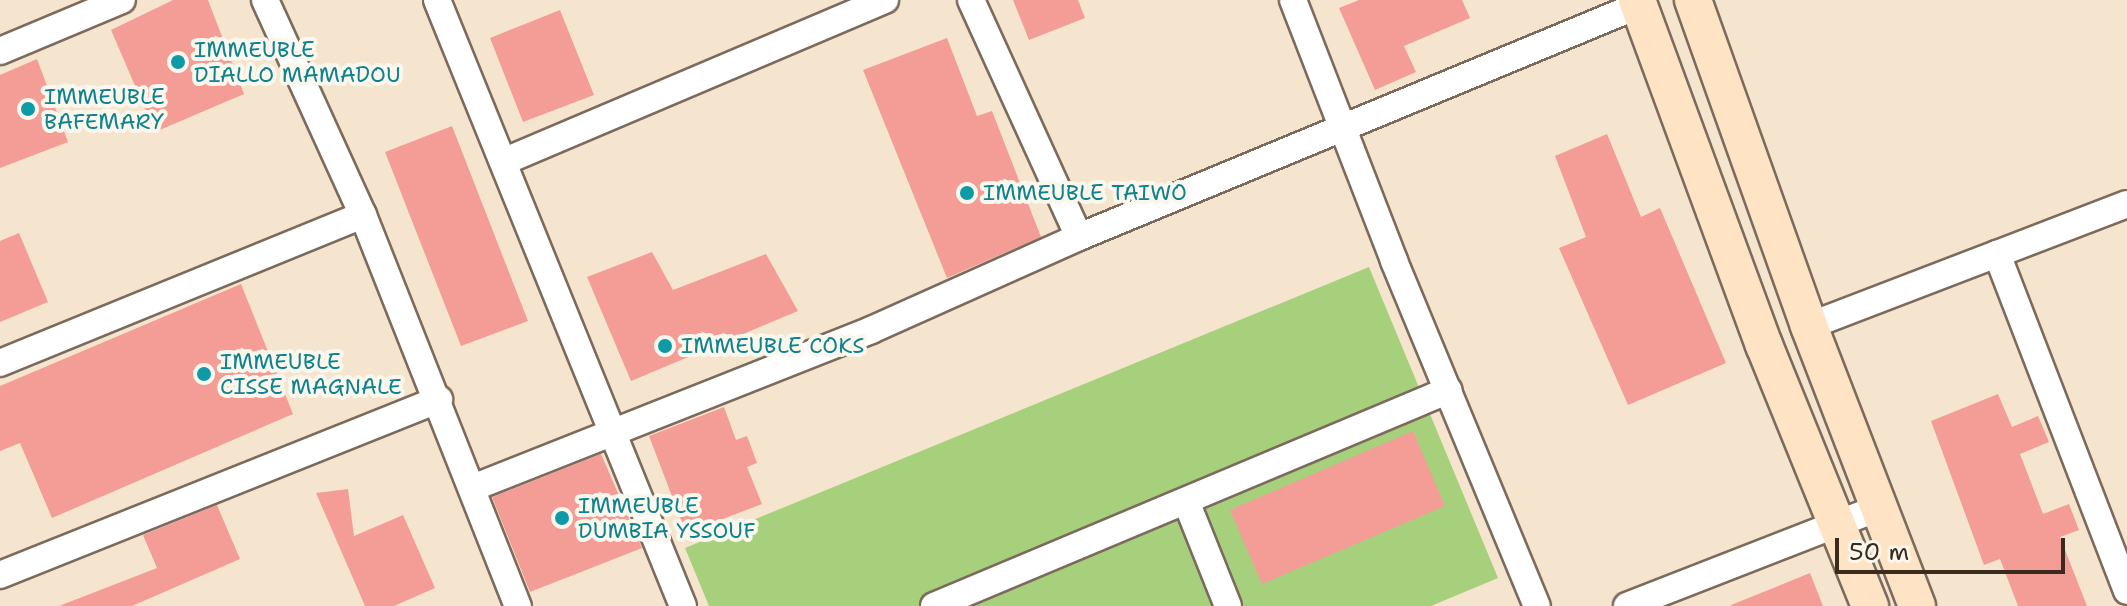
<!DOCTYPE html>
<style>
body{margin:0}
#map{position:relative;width:2127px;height:606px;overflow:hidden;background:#f6e5ce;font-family:"Shantell Sans",sans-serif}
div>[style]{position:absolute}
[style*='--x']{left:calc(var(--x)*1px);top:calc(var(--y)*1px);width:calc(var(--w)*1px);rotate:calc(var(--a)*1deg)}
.green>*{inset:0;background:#a7d07c}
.building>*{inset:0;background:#f39d96}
.roads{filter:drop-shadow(2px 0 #7c6b5c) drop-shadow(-2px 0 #7c6b5c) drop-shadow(0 2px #7c6b5c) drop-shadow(0 -2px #7c6b5c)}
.street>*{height:26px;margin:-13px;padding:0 13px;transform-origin:13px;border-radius:13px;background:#fff}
.secondary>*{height:36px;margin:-18px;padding:0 18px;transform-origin:18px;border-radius:18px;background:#fee4c5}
.dots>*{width:22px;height:22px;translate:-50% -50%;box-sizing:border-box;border:4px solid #fbf7ec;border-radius:50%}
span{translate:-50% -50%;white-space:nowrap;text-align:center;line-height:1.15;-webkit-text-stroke:8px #fbf7ec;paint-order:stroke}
.culture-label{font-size:22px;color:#0d838f}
.left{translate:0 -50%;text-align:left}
.scale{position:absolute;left:1835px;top:538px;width:230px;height:36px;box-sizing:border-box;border:4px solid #3b2a1e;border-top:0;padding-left:10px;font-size:24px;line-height:28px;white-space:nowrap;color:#3b2a1e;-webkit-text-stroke:6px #fbf7ec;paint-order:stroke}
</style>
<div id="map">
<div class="green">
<div style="clip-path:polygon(1369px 267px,1498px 578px,1431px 606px,709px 606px,685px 548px)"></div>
</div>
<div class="building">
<div style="clip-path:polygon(173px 0,208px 0,244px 94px,155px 132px,111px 30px)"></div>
<div style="clip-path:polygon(1013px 0,1078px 0,1085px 18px,1029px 40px)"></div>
<div style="clip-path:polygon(1359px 0,1462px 0,1470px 18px,1404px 46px,1416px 72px,1375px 90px,1339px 8px)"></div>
<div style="clip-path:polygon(560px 10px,594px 95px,523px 122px,490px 38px)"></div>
<div style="clip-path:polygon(947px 38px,977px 116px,992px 111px,1041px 237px,947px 278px,863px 70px)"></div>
<div style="clip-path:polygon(37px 59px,68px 142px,0 168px,0 75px)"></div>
<div style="clip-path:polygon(452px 126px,528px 321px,461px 346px,385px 152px)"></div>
<div style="clip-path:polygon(1607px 134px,1641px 217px,1660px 208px,1726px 363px,1628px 405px,1559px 248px,1586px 237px,1555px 156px)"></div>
<div style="clip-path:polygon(19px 233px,48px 302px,0 322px,0 241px)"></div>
<div style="clip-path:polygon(652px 252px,673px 290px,766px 254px,798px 311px,631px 381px,587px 277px)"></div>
<div style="clip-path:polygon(241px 284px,293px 414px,52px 518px,20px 443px,0 451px,0 386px)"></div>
<div style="clip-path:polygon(1998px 394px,2012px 427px,2038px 416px,2049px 442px,2020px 454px,2043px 514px,2069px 504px,2079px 530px,2060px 537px,2087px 606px,2018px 606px,2000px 559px,1984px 565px,1931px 421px)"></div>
<div style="clip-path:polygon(724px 407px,736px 440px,747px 436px,757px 463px,747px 467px,762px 504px,686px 533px,649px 436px)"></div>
<div style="clip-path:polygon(1413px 431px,1445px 506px,1262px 584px,1230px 510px)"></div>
<div style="clip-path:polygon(601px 454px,642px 548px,530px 592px,492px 497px)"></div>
<div style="clip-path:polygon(348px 489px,354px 536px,403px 515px,435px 588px,394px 606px,365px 606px,316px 493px)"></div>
<div style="clip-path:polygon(217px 505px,240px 559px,132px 606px,59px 606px,157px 568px,143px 535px)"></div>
<div style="clip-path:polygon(1810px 573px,1823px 606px,1732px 606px,1731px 605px)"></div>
</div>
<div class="roads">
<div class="street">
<div style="--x:265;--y:0;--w:236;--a:65.5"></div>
<div style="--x:363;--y:215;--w:421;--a:68.4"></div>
<div style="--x:437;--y:0;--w:654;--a:67.91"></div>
<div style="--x:971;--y:0;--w:260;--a:65.5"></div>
<div style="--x:1293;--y:0;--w:280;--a:68.8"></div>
<div style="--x:1394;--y:261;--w:373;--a:67.5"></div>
<div style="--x:0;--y:51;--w:132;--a:-22.7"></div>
<div style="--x:503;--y:162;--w:415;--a:-23"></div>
<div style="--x:2127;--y:204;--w:139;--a:159"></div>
<div style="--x:1997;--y:254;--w:361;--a:68.9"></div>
<div style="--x:1809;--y:326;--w:201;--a:-21"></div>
<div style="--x:0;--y:363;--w:392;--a:-22.2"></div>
<div style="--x:475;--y:487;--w:426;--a:-21.6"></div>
<div style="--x:871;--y:330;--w:228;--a:-24.1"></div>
<div style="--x:1079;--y:237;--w:606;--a:-22.5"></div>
<div style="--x:1186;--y:501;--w:113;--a:68.2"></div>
<div style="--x:0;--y:575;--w:473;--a:-21.8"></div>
<div style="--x:934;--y:606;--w:558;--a:-22.75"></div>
<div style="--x:1627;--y:606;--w:270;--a:-21.3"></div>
</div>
<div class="secondary">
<div style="--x:1637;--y:0;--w:368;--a:69.8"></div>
<div style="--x:1764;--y:345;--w:282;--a:67.9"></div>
<div style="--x:1693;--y:0;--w:346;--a:70.4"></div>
<div style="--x:1809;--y:326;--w:300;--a:68.9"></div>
</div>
</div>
<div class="dots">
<div style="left:178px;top:62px;background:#0f9aa8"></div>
<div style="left:28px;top:109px;background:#0f9aa8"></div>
<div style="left:967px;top:193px;background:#0f9aa8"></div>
<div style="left:665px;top:346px;background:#0f9aa8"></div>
<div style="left:204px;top:374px;background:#0f9aa8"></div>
<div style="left:562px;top:518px;background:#0f9aa8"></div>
</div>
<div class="culture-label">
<span class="left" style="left:194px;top:62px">IMMEUBLE<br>DIALLO MAMADOU</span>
<span class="left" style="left:44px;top:109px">IMMEUBLE<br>BAFEMARY</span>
<span class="left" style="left:983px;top:193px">IMMEUBLE TAIWO</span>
<span class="left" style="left:681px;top:346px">IMMEUBLE COKS</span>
<span class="left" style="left:220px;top:374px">IMMEUBLE<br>CISSE MAGNALE</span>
<span class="left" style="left:578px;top:518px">IMMEUBLE<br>DUMBIA YSSOUF</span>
</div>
<div class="scale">50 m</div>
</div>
